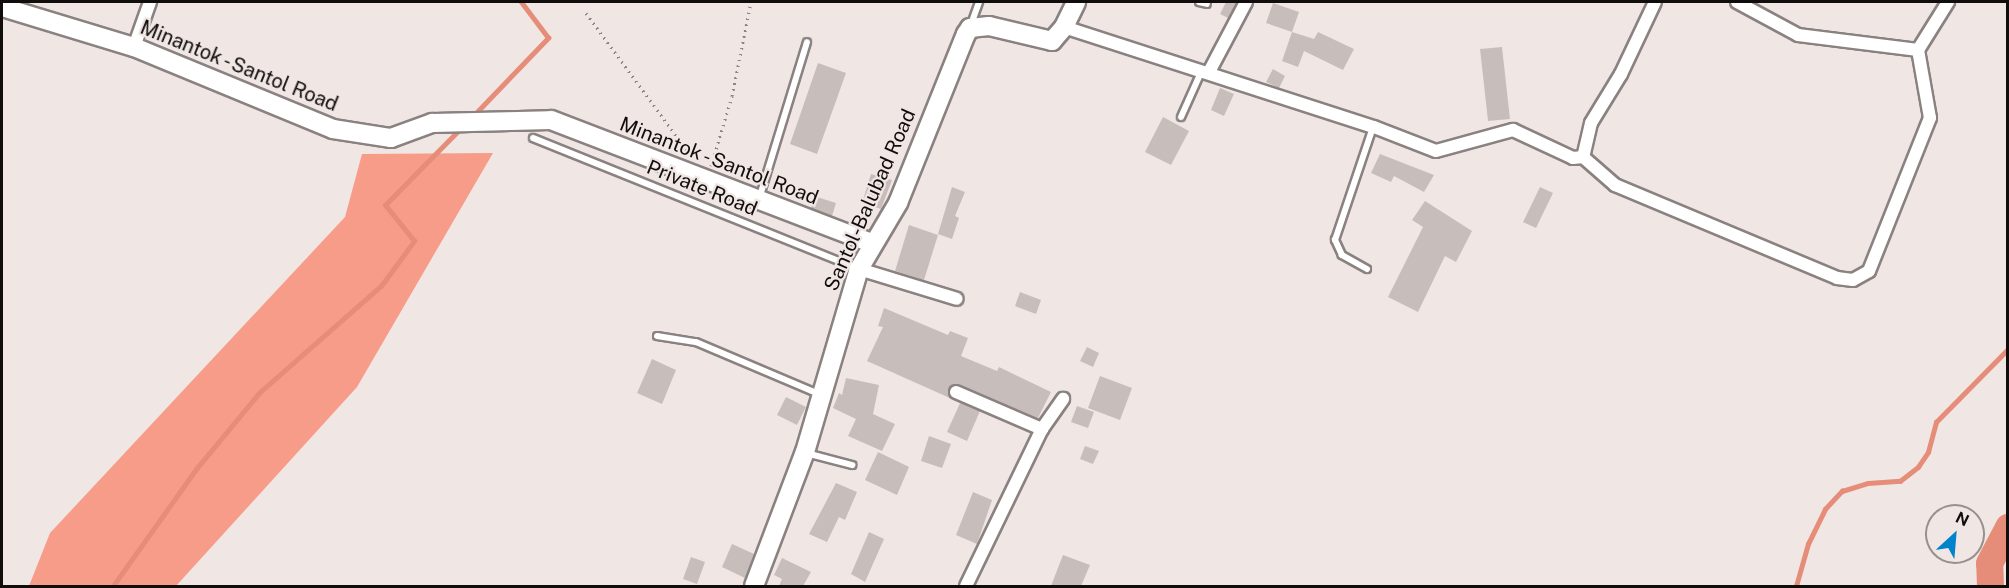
<!DOCTYPE html>
<style>
body{margin:0}
#map{position:relative;width:2009px;height:588px;overflow:hidden;background:#f0e7e5;font-family:"Public Sans",sans-serif}
div>[style]{position:absolute}
[style*='--x']{left:calc(var(--x)*1px);top:calc(var(--y)*1px);width:calc(var(--w)*1px);rotate:calc(var(--a)*1deg)}
.forest>*{inset:0;background:#f79c88}
.stream>*{height:4.5px;margin:-2.25px;padding:0 2.25px;transform-origin:2.25px;border-radius:2.25px;background:#e68d79}
.river>*{height:27px;margin:-13.5px;padding:0 13.5px;transform-origin:13.5px;border-radius:13.5px;background:#e68d79}
.building>*{inset:0;background:#c7bebc}
.path>*{height:3px;margin-top:-1.5px;transform-origin:0;background:repeating-linear-gradient(90deg,#8b8583 0 1.5px,transparent 0 6px)}
.roads{filter:drop-shadow(2px 0 #8a8280) drop-shadow(-2px 0 #8a8280) drop-shadow(0 2px #8a8280) drop-shadow(0 -2px #8a8280)}
.lane>*{height:6px;margin:-3px;padding:0 3px;transform-origin:3px;border-radius:3px;background:#fff}
.street>*{height:12px;margin:-6px;padding:0 6px;transform-origin:6px;border-radius:6px;background:#fff}
.secondary>*{height:18px;margin:-9px;padding:0 9px;transform-origin:9px;border-radius:9px;background:#fff}
span{translate:-50% -50%;white-space:nowrap;text-align:center;line-height:1.15;-webkit-text-stroke:4.5px #f0e7e5;paint-order:stroke}
.street-label{font-size:20px;color:#100d0c}
.frame{position:absolute;inset:0;border:3px solid #100d0c;pointer-events:none}
.north{position:absolute;left:1925px;top:504px;width:60px;height:60px;box-sizing:border-box;background:#f0e7e5;border:2px solid #96908e;border-radius:50%;rotate:26deg;font-size:16px;font-weight:700;line-height:24px;text-align:center;color:#100d0c}
.north::after{content:'';display:block;margin:auto;width:21px;height:27px;background:#0083cb;clip-path:polygon(50% 0,100% 100%,50% 72%,0 100%)}
</style>
<div id="map">
<div class="forest">
<div style="clip-path:polygon(493px 153px,357px 387px,176px 586px,29px 586px,50px 533px,345px 217px,362px 154px)"></div>
</div>
<div class="stream">
<div style="--x:472;--y:117;--w:110;--a:-46.1"></div>
<div style="--x:548;--y:38;--w:45;--a:-126.9"></div>
<div style="--x:113;--y:586;--w:145;--a:-54.6"></div>
<div style="--x:197;--y:468;--w:97;--a:-50.4"></div>
<div style="--x:259;--y:393;--w:162;--a:-41.3"></div>
<div style="--x:381;--y:286;--w:56;--a:-53.7"></div>
<div style="--x:414;--y:241;--w:46;--a:-128.9"></div>
<div style="--x:385;--y:205;--w:110;--a:-45.4"></div>
<div style="--x:1796;--y:586;--w:44;--a:-74.1"></div>
<div style="--x:1808;--y:544;--w:39;--a:-64"></div>
<div style="--x:1825;--y:509;--w:25;--a:-47"></div>
<div style="--x:1842;--y:491;--w:27;--a:-17"></div>
<div style="--x:1868;--y:483;--w:32;--a:-4"></div>
<div style="--x:1900;--y:481;--w:23;--a:-38"></div>
<div style="--x:1918;--y:467;--w:18;--a:-56"></div>
<div style="--x:1928;--y:452;--w:31;--a:-75"></div>
<div style="--x:1936;--y:422;--w:103;--a:-45.4"></div>
</div>
<div class="river">
<div style="--x:1990;--y:586;--w:23;--a:-92"></div>
<div style="--x:1989;--y:563;--w:41;--a:-62.2"></div>
</div>
<div class="building">
<div style="clip-path:polygon(1226px 2px,1236px 3px,1228px 18px,1220px 14px)"></div>
<div style="clip-path:polygon(1273px 3px,1299px 12px,1292px 32px,1266px 23px)"></div>
<div style="clip-path:polygon(1292px 32px,1314px 39px,1318px 32px,1354px 49px,1343px 70px,1304px 51px,1298px 67px,1282px 61px)"></div>
<div style="clip-path:polygon(1502px 47px,1510px 119px,1488px 121px,1480px 49px)"></div>
<div style="clip-path:polygon(818px 63px,846px 73px,817px 154px,790px 144px)"></div>
<div style="clip-path:polygon(1273px 69px,1285px 76px,1279px 88px,1266px 82px)"></div>
<div style="clip-path:polygon(1220px 88px,1234px 94px,1224px 116px,1211px 110px)"></div>
<div style="clip-path:polygon(1163px 117px,1189px 131px,1171px 165px,1145px 152px)"></div>
<div style="clip-path:polygon(1380px 154px,1434px 175px,1424px 192px,1394px 176px,1391px 182px,1371px 173px)"></div>
<div style="clip-path:polygon(871px 174px,892px 180px,881px 209px,862px 203px)"></div>
<div style="clip-path:polygon(952px 187px,965px 192px,955px 216px,959px 218px,952px 239px,938px 234px)"></div>
<div style="clip-path:polygon(1540px 187px,1553px 193px,1536px 228px,1523px 222px)"></div>
<div style="clip-path:polygon(814px 196px,836px 203px,832px 216px,811px 208px)"></div>
<div style="clip-path:polygon(1425px 201px,1472px 231px,1456px 262px,1445px 256px,1418px 312px,1388px 297px,1423px 227px,1412px 220px)"></div>
<div style="clip-path:polygon(909px 225px,938px 235px,924px 280px,895px 271px)"></div>
<div style="clip-path:polygon(1020px 292px,1041px 300px,1036px 314px,1015px 306px)"></div>
<div style="clip-path:polygon(884px 308px,948px 335px,950px 331px,968px 338px,961px 356px,997px 371px,999px 367px,1051px 392px,1038px 418px,959px 384px,949px 388px,952px 399px,867px 361px,883px 327px,878px 326px)"></div>
<div style="clip-path:polygon(1087px 347px,1099px 353px,1093px 367px,1080px 361px)"></div>
<div style="clip-path:polygon(652px 359px,676px 370px,662px 404px,637px 393px)"></div>
<div style="clip-path:polygon(1100px 376px,1132px 388px,1120px 420px,1088px 408px)"></div>
<div style="clip-path:polygon(846px 378px,879px 385px,873px 414px,895px 424px,882px 451px,848px 436px,856px 419px,833px 408px,839px 393px,842px 395px)"></div>
<div style="clip-path:polygon(786px 397px,806px 407px,797px 425px,777px 415px)"></div>
<div style="clip-path:polygon(960px 403px,980px 411px,967px 441px,947px 432px)"></div>
<div style="clip-path:polygon(1077px 406px,1094px 412px,1088px 428px,1071px 422px)"></div>
<div style="clip-path:polygon(929px 436px,951px 444px,942px 468px,921px 461px)"></div>
<div style="clip-path:polygon(1085px 446px,1099px 451px,1093px 464px,1080px 459px)"></div>
<div style="clip-path:polygon(878px 452px,909px 467px,897px 495px,865px 480px)"></div>
<div style="clip-path:polygon(836px 483px,857px 492px,845px 520px,839px 517px,827px 542px,809px 534px)"></div>
<div style="clip-path:polygon(973px 492px,992px 500px,977px 544px,956px 535px)"></div>
<div style="clip-path:polygon(869px 532px,884px 539px,865px 582px,851px 574px)"></div>
<div style="clip-path:polygon(732px 544px,754px 554px,745px 578px,722px 567px)"></div>
<div style="clip-path:polygon(1063px 555px,1090px 565px,1081px 586px,1051px 586px)"></div>
<div style="clip-path:polygon(691px 557px,705px 562px,697px 584px,683px 579px)"></div>
<div style="clip-path:polygon(782px 558px,811px 572px,803px 586px,779px 586px,782px 579px,774px 575px)"></div>
</div>
<div class="path">
<div style="--x:586;--y:13;--w:177;--a:53.7"></div>
<div style="--x:711;--y:166;--w:73;--a:-73.3"></div>
<div style="--x:732;--y:96;--w:96;--a:-78.6"></div>
</div>
<div class="roads">
<div class="lane">
<div style="--x:1199;--y:2;--w:8;--a:14"></div>
<div style="--x:970;--y:27;--w:27;--a:-70"></div>
<div style="--x:1181;--y:117;--w:51;--a:-65.9"></div>
<div style="--x:533;--y:138;--w:348;--a:21.9"></div>
<div style="--x:759;--y:199;--w:164;--a:-73"></div>
<div style="--x:1367;--y:269;--w:29;--a:-151"></div>
<div style="--x:1342;--y:255;--w:17;--a:-115"></div>
<div style="--x:1335;--y:240;--w:119;--a:-71.4"></div>
<div style="--x:657;--y:336;--w:39;--a:9"></div>
<div style="--x:696;--y:342;--w:134;--a:22.9"></div>
<div style="--x:806;--y:453;--w:48;--a:14.6"></div>
</div>
<div class="street">
<div style="--x:1655;--y:2;--w:80;--a:115.3"></div>
<div style="--x:1621;--y:74;--w:57;--a:121.5"></div>
<div style="--x:1591;--y:123;--w:35;--a:103"></div>
<div style="--x:1583;--y:157;--w:43;--a:41.2"></div>
<div style="--x:1615;--y:185;--w:241;--a:22.7"></div>
<div style="--x:1837;--y:278;--w:16;--a:7"></div>
<div style="--x:1853;--y:280;--w:18;--a:-29"></div>
<div style="--x:1869;--y:271;--w:165;--a:-68.3"></div>
<div style="--x:1930;--y:118;--w:69;--a:-100"></div>
<div style="--x:1918;--y:50;--w:57;--a:-58"></div>
<div style="--x:1737;--y:2;--w:69;--a:28.4"></div>
<div style="--x:1798;--y:35;--w:121;--a:7.1"></div>
<div style="--x:1064;--y:27;--w:326;--a:17.9"></div>
<div style="--x:1374;--y:127;--w:66;--a:21.2"></div>
<div style="--x:1436;--y:151;--w:80;--a:-15.3"></div>
<div style="--x:1513;--y:130;--w:66;--a:25"></div>
<div style="--x:1573;--y:158;--w:10;--a:-6"></div>
<div style="--x:134;--y:47;--w:48;--a:-70.4"></div>
<div style="--x:1209;--y:72;--w:79;--a:-62.1"></div>
<div style="--x:859;--y:269;--w:102;--a:17"></div>
<div style="--x:956;--y:392;--w:94;--a:23.3"></div>
<div style="--x:966;--y:586;--w:174;--a:-64.2"></div>
<div style="--x:1042;--y:429;--w:37;--a:-55"></div>
</div>
<div class="secondary">
<div style="--x:2;--y:7;--w:138;--a:16.9"></div>
<div style="--x:134;--y:47;--w:215;--a:22.4"></div>
<div style="--x:333;--y:129;--w:59;--a:8.8"></div>
<div style="--x:391;--y:138;--w:44;--a:-20.1"></div>
<div style="--x:432;--y:123;--w:119;--a:-1.4"></div>
<div style="--x:551;--y:120;--w:343;--a:21"></div>
<div style="--x:754;--y:586;--w:143;--a:-69.2"></div>
<div style="--x:805;--y:452;--w:191;--a:-73.6"></div>
<div style="--x:859;--y:269;--w:77;--a:-59.4"></div>
<div style="--x:898;--y:203;--w:182;--a:-68.1"></div>
<div style="--x:966;--y:34;--w:7;--a:-56"></div>
<div style="--x:970;--y:28;--w:19;--a:-6"></div>
<div style="--x:989;--y:26;--w:65;--a:13.4"></div>
<div style="--x:1052;--y:41;--w:18;--a:-49"></div>
<div style="--x:1064;--y:27;--w:28;--a:-64"></div>
</div>
</div>
<div class="street-label">
<span style="left:239px;top:66px;rotate:22deg">Minantok - Santol Road</span>
<span style="left:719px;top:161px;rotate:21deg">Minantok - Santol Road</span>
<span style="left:702px;top:188px;rotate:22deg">Private Road</span>
<span style="left:870px;top:200px;rotate:-66deg">Santol-Balubad Road</span>
</div>
<div class="frame"></div>
<div class="north">N</div>
</div>
